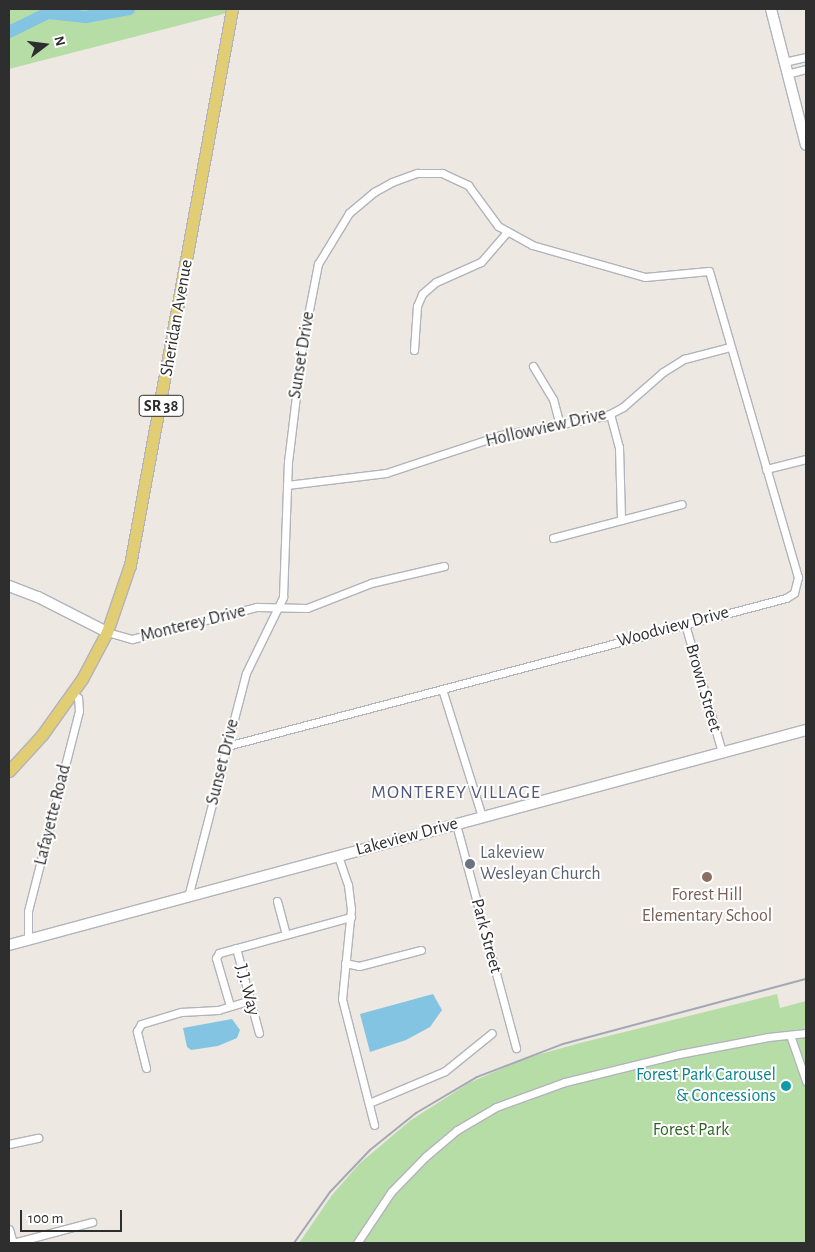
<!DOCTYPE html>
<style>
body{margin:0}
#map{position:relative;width:815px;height:1252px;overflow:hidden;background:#ede9e2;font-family:"Alegreya Sans",sans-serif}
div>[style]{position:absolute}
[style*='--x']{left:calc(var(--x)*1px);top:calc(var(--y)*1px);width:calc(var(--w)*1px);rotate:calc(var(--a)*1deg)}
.green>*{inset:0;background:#b6dda6}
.water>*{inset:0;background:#83c4e2}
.river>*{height:12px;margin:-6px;padding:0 6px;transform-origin:6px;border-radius:6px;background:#83c4e2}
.roads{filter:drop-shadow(1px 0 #b2b3bc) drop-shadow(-1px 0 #b2b3bc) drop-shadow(0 1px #b2b3bc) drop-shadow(0 -1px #b2b3bc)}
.street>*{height:7px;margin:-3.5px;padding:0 3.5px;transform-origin:3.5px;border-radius:3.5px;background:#fff}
.secondary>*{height:10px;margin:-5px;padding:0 5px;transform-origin:5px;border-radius:5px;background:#fff}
.primary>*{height:11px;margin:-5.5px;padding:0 5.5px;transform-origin:5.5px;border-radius:5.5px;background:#e1cd73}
.rail>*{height:2px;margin:-1px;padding:0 1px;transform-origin:1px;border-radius:1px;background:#a5a7b5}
.dots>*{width:14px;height:14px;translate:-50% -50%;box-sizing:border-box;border:2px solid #fff;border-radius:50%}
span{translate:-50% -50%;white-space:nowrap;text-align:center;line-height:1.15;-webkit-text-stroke:4px #fff;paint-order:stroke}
.shield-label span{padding:1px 4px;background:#fff;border:1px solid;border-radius:4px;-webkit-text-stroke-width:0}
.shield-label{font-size:16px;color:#2e2e2e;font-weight:700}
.street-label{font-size:18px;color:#2e2e2e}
.worship-label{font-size:18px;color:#5b616d}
.left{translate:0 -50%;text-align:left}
.education-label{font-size:18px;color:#785e54}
.culture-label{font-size:18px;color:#0d838f}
.right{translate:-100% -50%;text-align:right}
.park-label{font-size:18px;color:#2f6424}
.neighbourhood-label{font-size:19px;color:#53587a;letter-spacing:1px}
.frame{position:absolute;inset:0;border:10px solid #2e2e2e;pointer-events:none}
.north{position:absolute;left:20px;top:20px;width:50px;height:50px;-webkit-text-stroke:4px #fff;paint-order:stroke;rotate:75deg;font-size:14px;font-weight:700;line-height:20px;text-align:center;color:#2e2e2e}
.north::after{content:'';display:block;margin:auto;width:18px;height:22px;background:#2e2e2e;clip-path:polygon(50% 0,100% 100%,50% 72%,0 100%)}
.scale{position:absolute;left:20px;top:1210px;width:102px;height:22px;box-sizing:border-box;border:2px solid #2e2e2e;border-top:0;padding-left:6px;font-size:15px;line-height:18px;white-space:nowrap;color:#2e2e2e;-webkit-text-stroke:4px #fff;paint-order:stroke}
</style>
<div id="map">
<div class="green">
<div style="clip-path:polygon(9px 9px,232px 9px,231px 12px,9px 69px)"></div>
<div style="clip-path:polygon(777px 994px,780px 1008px,806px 1001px,806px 1243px,299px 1243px,332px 1195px,360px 1163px,411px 1120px,469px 1083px,526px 1058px,580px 1043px)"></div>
</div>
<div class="water">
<div style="clip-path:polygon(433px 994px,442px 1010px,430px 1027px,406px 1040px,370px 1052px,360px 1014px)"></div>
<div style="clip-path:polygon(232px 1019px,240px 1030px,237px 1038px,218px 1046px,191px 1050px,187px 1047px,183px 1028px)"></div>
</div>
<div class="river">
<div style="--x:9;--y:32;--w:43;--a:-26"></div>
<div style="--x:48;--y:13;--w:38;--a:6"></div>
<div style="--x:86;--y:17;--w:44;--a:-10.5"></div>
</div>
<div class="roads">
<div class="street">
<div style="--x:784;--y:62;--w:23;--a:-13"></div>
<div style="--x:787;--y:74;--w:20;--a:-15"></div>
<div style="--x:414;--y:350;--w:44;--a:-86.1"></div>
<div style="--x:417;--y:306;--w:13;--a:-67"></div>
<div style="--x:422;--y:294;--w:18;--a:-41"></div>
<div style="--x:436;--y:282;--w:49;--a:-24"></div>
<div style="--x:481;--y:262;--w:38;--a:-49"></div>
<div style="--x:533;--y:366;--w:39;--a:59"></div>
<div style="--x:553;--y:399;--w:27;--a:75"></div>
<div style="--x:610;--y:414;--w:34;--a:75"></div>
<div style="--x:619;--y:447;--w:73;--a:88.4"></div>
<div style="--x:766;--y:469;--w:41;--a:-14"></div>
<div style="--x:287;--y:485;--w:100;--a:-6.9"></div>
<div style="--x:386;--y:473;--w:121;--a:-18.3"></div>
<div style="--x:501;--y:435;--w:107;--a:-10.3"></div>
<div style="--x:606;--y:416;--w:19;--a:-28"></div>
<div style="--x:623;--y:407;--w:53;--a:-41.2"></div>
<div style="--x:663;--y:372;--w:25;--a:-32"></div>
<div style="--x:684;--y:359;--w:48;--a:-14.6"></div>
<div style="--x:553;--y:538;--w:133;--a:-14.8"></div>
<div style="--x:685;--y:624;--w:133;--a:73.9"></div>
<div style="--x:107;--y:632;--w:26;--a:16"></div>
<div style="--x:132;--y:639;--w:129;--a:-14.4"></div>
<div style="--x:257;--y:607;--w:50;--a:1.1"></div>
<div style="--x:307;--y:608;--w:69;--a:-21.3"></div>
<div style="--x:371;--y:583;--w:75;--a:-13.1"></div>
<div style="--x:442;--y:689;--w:134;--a:72.6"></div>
<div style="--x:456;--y:824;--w:232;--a:75"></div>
<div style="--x:338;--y:856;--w:31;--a:71"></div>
<div style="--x:348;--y:885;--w:24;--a:83"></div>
<div style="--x:351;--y:909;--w:90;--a:95.7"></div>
<div style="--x:342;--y:999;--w:130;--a:75.7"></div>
<div style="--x:188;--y:897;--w:156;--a:-75.5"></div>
<div style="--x:227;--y:746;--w:75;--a:-75.4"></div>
<div style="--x:246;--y:673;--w:85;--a:-64"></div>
<div style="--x:283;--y:597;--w:135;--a:-87.9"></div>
<div style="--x:288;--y:462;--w:117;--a:-83.1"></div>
<div style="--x:302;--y:346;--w:84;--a:-79"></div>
<div style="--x:318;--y:264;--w:60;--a:-58.7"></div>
<div style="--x:349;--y:213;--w:33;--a:-40"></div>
<div style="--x:374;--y:192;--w:21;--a:-29"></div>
<div style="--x:392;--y:182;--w:27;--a:-20"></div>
<div style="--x:417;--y:173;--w:25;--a:0"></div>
<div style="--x:442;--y:173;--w:29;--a:25"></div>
<div style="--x:468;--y:185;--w:51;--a:53.8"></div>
<div style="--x:498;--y:226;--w:39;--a:29"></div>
<div style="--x:532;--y:245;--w:117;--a:15.8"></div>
<div style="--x:645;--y:277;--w:64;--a:-5.4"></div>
<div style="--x:709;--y:271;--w:319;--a:73.8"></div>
<div style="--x:798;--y:577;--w:16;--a:104"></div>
<div style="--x:794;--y:593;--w:9;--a:148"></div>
<div style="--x:786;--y:598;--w:578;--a:165.17"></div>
<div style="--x:277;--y:901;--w:34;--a:75"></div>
<div style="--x:28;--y:939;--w:28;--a:-90"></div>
<div style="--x:28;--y:911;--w:206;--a:-75.7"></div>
<div style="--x:79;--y:711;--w:13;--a:-94"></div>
<div style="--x:78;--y:698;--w:7;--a:-135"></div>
<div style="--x:236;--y:948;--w:88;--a:74.9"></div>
<div style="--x:345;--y:963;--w:14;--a:12"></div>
<div style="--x:359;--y:966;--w:64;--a:-14.5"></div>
<div style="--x:230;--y:1006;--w:50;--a:-106.3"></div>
<div style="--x:216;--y:958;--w:6;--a:-59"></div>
<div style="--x:219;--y:953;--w:137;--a:-15.3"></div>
<div style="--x:790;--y:1035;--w:49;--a:70.8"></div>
<div style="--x:146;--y:1068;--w:38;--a:-104"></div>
<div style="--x:137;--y:1031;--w:8;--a:-60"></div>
<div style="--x:141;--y:1024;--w:42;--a:-16.7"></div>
<div style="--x:181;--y:1012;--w:37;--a:-3"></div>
<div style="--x:218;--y:1010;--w:34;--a:-17"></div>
<div style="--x:369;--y:1103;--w:82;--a:-22.8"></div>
<div style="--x:445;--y:1071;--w:60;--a:-39"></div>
<div style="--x:9;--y:1144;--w:30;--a:-12"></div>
<div style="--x:9;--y:1229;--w:15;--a:74"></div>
<div style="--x:13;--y:1243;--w:82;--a:-14.9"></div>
<div style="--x:357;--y:1243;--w:61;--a:-56.3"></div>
<div style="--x:391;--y:1192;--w:49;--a:-45.8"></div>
<div style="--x:425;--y:1157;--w:42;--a:-40.2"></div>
<div style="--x:457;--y:1130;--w:45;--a:-30.5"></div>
<div style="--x:496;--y:1107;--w:73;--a:-19.9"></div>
<div style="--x:565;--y:1082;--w:117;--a:-13.8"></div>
<div style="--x:679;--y:1054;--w:91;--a:-10.8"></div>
<div style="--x:768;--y:1037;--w:38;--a:-6"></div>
</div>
<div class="secondary">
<div style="--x:771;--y:9;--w:140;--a:75.6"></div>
<div style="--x:9;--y:586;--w:31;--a:21"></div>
<div style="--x:38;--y:597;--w:77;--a:26.9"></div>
<div style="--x:9;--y:945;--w:825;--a:-15.1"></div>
</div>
<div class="primary">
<div style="--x:9;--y:771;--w:49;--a:-47.5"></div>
<div style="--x:42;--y:735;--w:69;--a:-54.5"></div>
<div style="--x:82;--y:679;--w:53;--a:-62"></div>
<div style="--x:107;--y:632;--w:71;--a:-71.1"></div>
<div style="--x:130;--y:565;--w:565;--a:-79.6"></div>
</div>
</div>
<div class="rail">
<div style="--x:294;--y:1243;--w:62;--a:-54.8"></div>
<div style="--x:330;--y:1192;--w:58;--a:-46.4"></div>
<div style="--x:370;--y:1150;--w:59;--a:-38.8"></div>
<div style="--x:416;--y:1113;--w:71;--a:-30.5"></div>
<div style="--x:477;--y:1077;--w:92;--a:-21"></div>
<div style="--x:563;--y:1044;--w:252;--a:-15"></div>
</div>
<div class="dots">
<div style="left:470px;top:864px;background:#6b7280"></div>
<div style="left:707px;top:877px;background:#8d6e63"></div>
<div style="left:786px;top:1086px;background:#0f9aa8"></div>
</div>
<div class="shield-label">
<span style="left:161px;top:406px">SR 38</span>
</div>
<div class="street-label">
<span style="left:177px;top:318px;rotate:-80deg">Sheridan Avenue</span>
<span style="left:302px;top:355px;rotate:-81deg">Sunset Drive</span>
<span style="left:546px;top:428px;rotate:-13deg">Hollowview Drive</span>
<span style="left:193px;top:624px;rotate:-14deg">Monterey Drive</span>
<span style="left:673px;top:627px;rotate:-15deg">Woodview Drive</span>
<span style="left:703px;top:688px;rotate:74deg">Brown Street</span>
<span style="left:223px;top:762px;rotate:-76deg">Sunset Drive</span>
<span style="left:53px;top:815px;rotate:-76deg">Lafayette Road</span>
<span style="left:407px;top:837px;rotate:-15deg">Lakeview Drive</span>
<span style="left:486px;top:936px;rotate:75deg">Park Street</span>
<span style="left:247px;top:990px;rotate:75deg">J.J. Way</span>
</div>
<div class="worship-label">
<span class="left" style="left:480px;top:864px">Lakeview<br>Wesleyan Church</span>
</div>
<div class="education-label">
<span style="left:707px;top:906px">Forest Hill<br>Elementary School</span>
</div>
<div class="culture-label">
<span class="right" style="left:776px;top:1086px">Forest Park Carousel<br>&amp; Concessions</span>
</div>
<div class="park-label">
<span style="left:691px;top:1130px">Forest Park</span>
</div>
<div class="neighbourhood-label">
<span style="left:456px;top:793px">MONTEREY VILLAGE</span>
</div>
<div class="frame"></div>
<div class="north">N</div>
<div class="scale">100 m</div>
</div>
